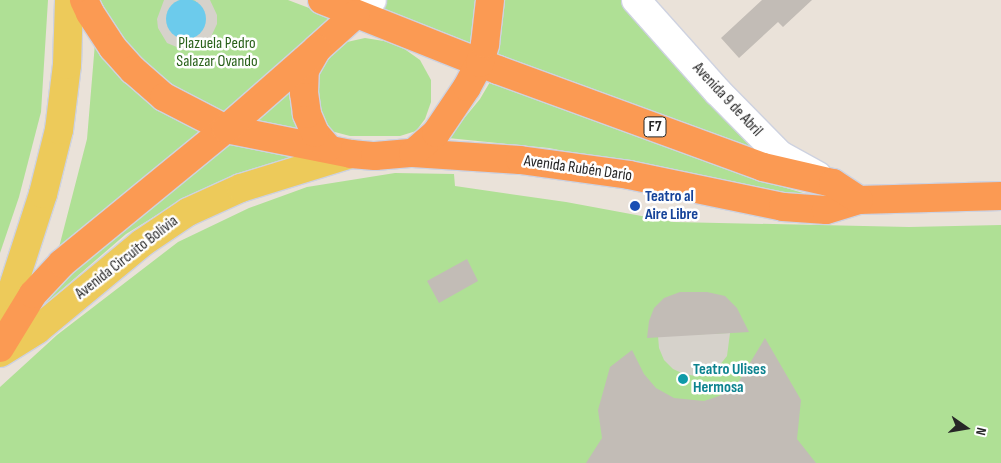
<!DOCTYPE html>
<meta charset="utf-8">
<style>
body{margin:0}
#map{position:relative;width:1001px;height:463px;overflow:hidden;background:#eae2d9;font-family:"Sofia Sans Condensed",sans-serif}
div>[style]{position:absolute}
[style*='--x']{left:calc(var(--x)*1px);top:calc(var(--y)*1px);width:calc(var(--w)*1px);rotate:calc(var(--a)*1deg)}
.green>*{inset:0;background:#afe095}
.plaza>*{inset:0;background:#d6d2cb}
.water>*{inset:0;background:#6ccbec}
.round{border-radius:50%}
.building>*{inset:0;background:#c2bcb6}
.roads{filter:drop-shadow(1px 0 #ced2e0) drop-shadow(-1px 0 #ced2e0) drop-shadow(0 1px #ced2e0) drop-shadow(0 -1px #ced2e0)}
.secondary>*{height:28px;margin:-14px;padding:0 14px;transform-origin:14px;border-radius:14px;background:#fff}
.primary>*{height:28px;margin:-14px;padding:0 14px;transform-origin:14px;border-radius:14px;background:#edca5a}
.highway>*{height:28px;margin:-14px;padding:0 14px;transform-origin:14px;border-radius:14px;background:#fb9a53}
.dots>*{width:14px;height:14px;translate:-50% -50%;box-sizing:border-box;border:2px solid #fff;border-radius:50%}
span{translate:-50% -50%;white-space:nowrap;text-align:center;line-height:1.15;-webkit-text-stroke:5px #fff;paint-order:stroke}
.shield-label span{padding:1px 4px;background:#fff;border:1px solid;border-radius:4px;-webkit-text-stroke-width:0}
.shield-label{font-size:15px;color:#272727;font-weight:700}
.park-label{font-size:16px;color:#29611a}
.street-label{font-size:16px;color:#272727}
.transit-label{font-size:16px;color:#164399;font-weight:700}
.left{translate:0 -50%;text-align:left}
.culture-label{font-size:16px;color:#0d838f;font-weight:700}
.north{position:absolute;left:941px;top:403px;width:50px;height:50px;-webkit-text-stroke:4px #fff;paint-order:stroke;rotate:103deg;font-size:14px;font-weight:700;line-height:20px;text-align:center;color:#272727}
.north::after{content:'';display:block;margin:auto;width:18px;height:22px;background:#272727;clip-path:polygon(50% 0,100% 100%,50% 72%,0 100%)}
</style>
<div id="map">
<div class="green">
<div style="clip-path:polygon(0 0,48px 0,41px 112px,19px 197px,0 253px)"></div>
<div style="clip-path:polygon(100px 0,288px 0,338px 19px,223px 118px,172px 88px,137px 60px,114px 27px)"></div>
<div style="clip-path:polygon(383px 0,481px 0,477px 49px,374px 7px)"></div>
<div style="clip-path:polygon(500px 0,621px 0,709px 98px,756px 146px,752px 151px,495px 56px)"></div>
<div style="clip-path:polygon(365px 38px,396px 43px,420px 60px,431px 80px,431px 102px,425px 119px,416px 131px,400px 136px,350px 136px,331px 131px,323px 123px,316px 109px,315px 73px,338px 44px)"></div>
<div style="clip-path:polygon(95px 43px,206px 130px,56px 259px,87px 139px)"></div>
<div style="clip-path:polygon(490px 82px,554px 103px,749px 177px,813px 196px,757px 189px,549px 148px,448px 138px,480px 99px)"></div>
<div style="clip-path:polygon(294px 87px,304px 133px,252px 122px)"></div>
<div style="clip-path:polygon(224px 143px,309px 158px,259px 169px,217px 183px,173px 205px,126px 234px,30px 317px,40px 300px)"></div>
<div style="clip-path:polygon(395px 173px,454px 174px,455px 186px,566px 202px,674px 222px,909px 227px,1001px 225px,1001px 463px,0 463px,0 387px,57px 335px,178px 242px,249px 208px,307px 187px)"></div>
</div>
<div class="plaza">
<div style="clip-path:polygon(164px 0,180px 0,173px 4px,181px 38px,187px 39px,193px 37px,196px 1px,193px 0,210px 0,217px 15px,217px 24px,209px 41px,202px 46px,184px 50px,167px 43px,158px 28px,157px 19px)"></div>
<div style="clip-path:polygon(730px 333px,727px 356px,719px 366px,709px 373px,696px 376px,684px 374px,673px 369px,664px 360px,659px 348px,658px 336px)"></div>
</div>
<div class="water">
<div class="round" style="left:166px;top:-1px;width:40px;height:40px"></div>
</div>
<div class="building">
<div style="clip-path:polygon(762px 0,812px 0,783px 27px,778px 22px,739px 58px,721px 38px)"></div>
<div style="clip-path:polygon(467px 259px,478px 281px,439px 303px,427px 281px)"></div>
<div style="clip-path:polygon(680px 292px,707px 292px,725px 296px,737px 308px,749px 332px,647px 338px,649px 321px,654px 308px,664px 298px)"></div>
<div style="clip-path:polygon(765px 338px,801px 400px,797px 439px,816px 463px,586px 463px,602px 438px,598px 410px,610px 367px,632px 350px,644px 374px,656px 388px,674px 398px,704px 401px,719px 396px,736px 386px)"></div>
</div>
<div class="roads">
<div class="secondary">
<div style="--x:636;--y:0;--w:123;--a:48.3"></div>
<div style="--x:718;--y:92;--w:88;--a:45.5"></div>
<div style="--x:780;--y:155;--w:43;--a:28.9"></div>
<div style="--x:356;--y:14;--w:21;--a:-41"></div>
</div>
<div class="primary">
<div style="--x:0;--y:337;--w:45;--a:-76"></div>
<div style="--x:11;--y:293;--w:104;--a:-72.1"></div>
<div style="--x:43;--y:194;--w:66;--a:-76"></div>
<div style="--x:59;--y:130;--w:65;--a:-83"></div>
<div style="--x:67;--y:65;--w:65;--a:-88.2"></div>
<div style="--x:0;--y:353;--w:44;--a:-31.9"></div>
<div style="--x:37;--y:330;--w:136;--a:-39.6"></div>
<div style="--x:142;--y:243;--w:55;--a:-34"></div>
<div style="--x:188;--y:212;--w:58;--a:-24.4"></div>
<div style="--x:241;--y:188;--w:115;--a:-17.2"></div>
</div>
<div class="highway">
<div style="--x:84;--y:0;--w:14;--a:65"></div>
<div style="--x:90;--y:13;--w:42;--a:56.7"></div>
<div style="--x:113;--y:48;--w:30;--a:48"></div>
<div style="--x:133;--y:70;--w:41;--a:41.1"></div>
<div style="--x:164;--y:97;--w:70;--a:27.3"></div>
<div style="--x:226;--y:129;--w:127;--a:11.3"></div>
<div style="--x:351;--y:154;--w:24;--a:5"></div>
<div style="--x:375;--y:156;--w:38;--a:-5"></div>
<div style="--x:413;--y:153;--w:107;--a:3.7"></div>
<div style="--x:520;--y:160;--w:110;--a:7.8"></div>
<div style="--x:629;--y:175;--w:157;--a:11.7"></div>
<div style="--x:783;--y:207;--w:43;--a:4"></div>
<div style="--x:826;--y:210;--w:34;--a:-17"></div>
<div style="--x:859;--y:200;--w:142;--a:-1.6"></div>
<div style="--x:322;--y:0;--w:189;--a:21.7"></div>
<div style="--x:498;--y:70;--w:282;--a:20.1"></div>
<div style="--x:763;--y:167;--w:72;--a:12.9"></div>
<div style="--x:833;--y:183;--w:31;--a:33"></div>
<div style="--x:328;--y:148;--w:20;--a:-131"></div>
<div style="--x:315;--y:133;--w:21;--a:-113"></div>
<div style="--x:307;--y:114;--w:21;--a:-98"></div>
<div style="--x:304;--y:93;--w:23;--a:-88"></div>
<div style="--x:305;--y:70;--w:24;--a:-60"></div>
<div style="--x:317;--y:49;--w:52;--a:-41.9"></div>
<div style="--x:413;--y:153;--w:30;--a:-41"></div>
<div style="--x:436;--y:133;--w:55;--a:-56"></div>
<div style="--x:467;--y:87;--w:27;--a:-62"></div>
<div style="--x:480;--y:63;--w:20;--a:-75"></div>
<div style="--x:485;--y:44;--w:44;--a:-83.5"></div>
<div style="--x:0;--y:348;--w:63;--a:-58.6"></div>
<div style="--x:33;--y:294;--w:42;--a:-46.9"></div>
<div style="--x:62;--y:263;--w:212;--a:-39.3"></div>
<div style="--x:226;--y:129;--w:121;--a:-41.3"></div>
</div>
</div>
<div class="dots">
<div style="left:635px;top:206px;background:#1a4fb4"></div>
<div style="left:683px;top:379px;background:#0f9aa8"></div>
</div>
<div class="shield-label">
<span style="left:655px;top:127px">F7</span>
</div>
<div class="park-label">
<span style="left:217px;top:53px">Plazuela Pedro<br>Salazar Ovando</span>
</div>
<div class="street-label">
<span style="left:727px;top:100px;rotate:47deg">Avenida 9 de Abril</span>
<span style="left:578px;top:169px;rotate:8deg">Avenida Rubén Darío</span>
<span style="left:127px;top:258px;rotate:-38deg">Avenida Circuito Bolivia</span>
</div>
<div class="transit-label">
<span class="left" style="left:645px;top:206px">Teatro al<br>Aire Libre</span>
</div>
<div class="culture-label">
<span class="left" style="left:693px;top:379px">Teatro Ulises<br>Hermosa</span>
</div>
<div class="north">N</div>
</div>
